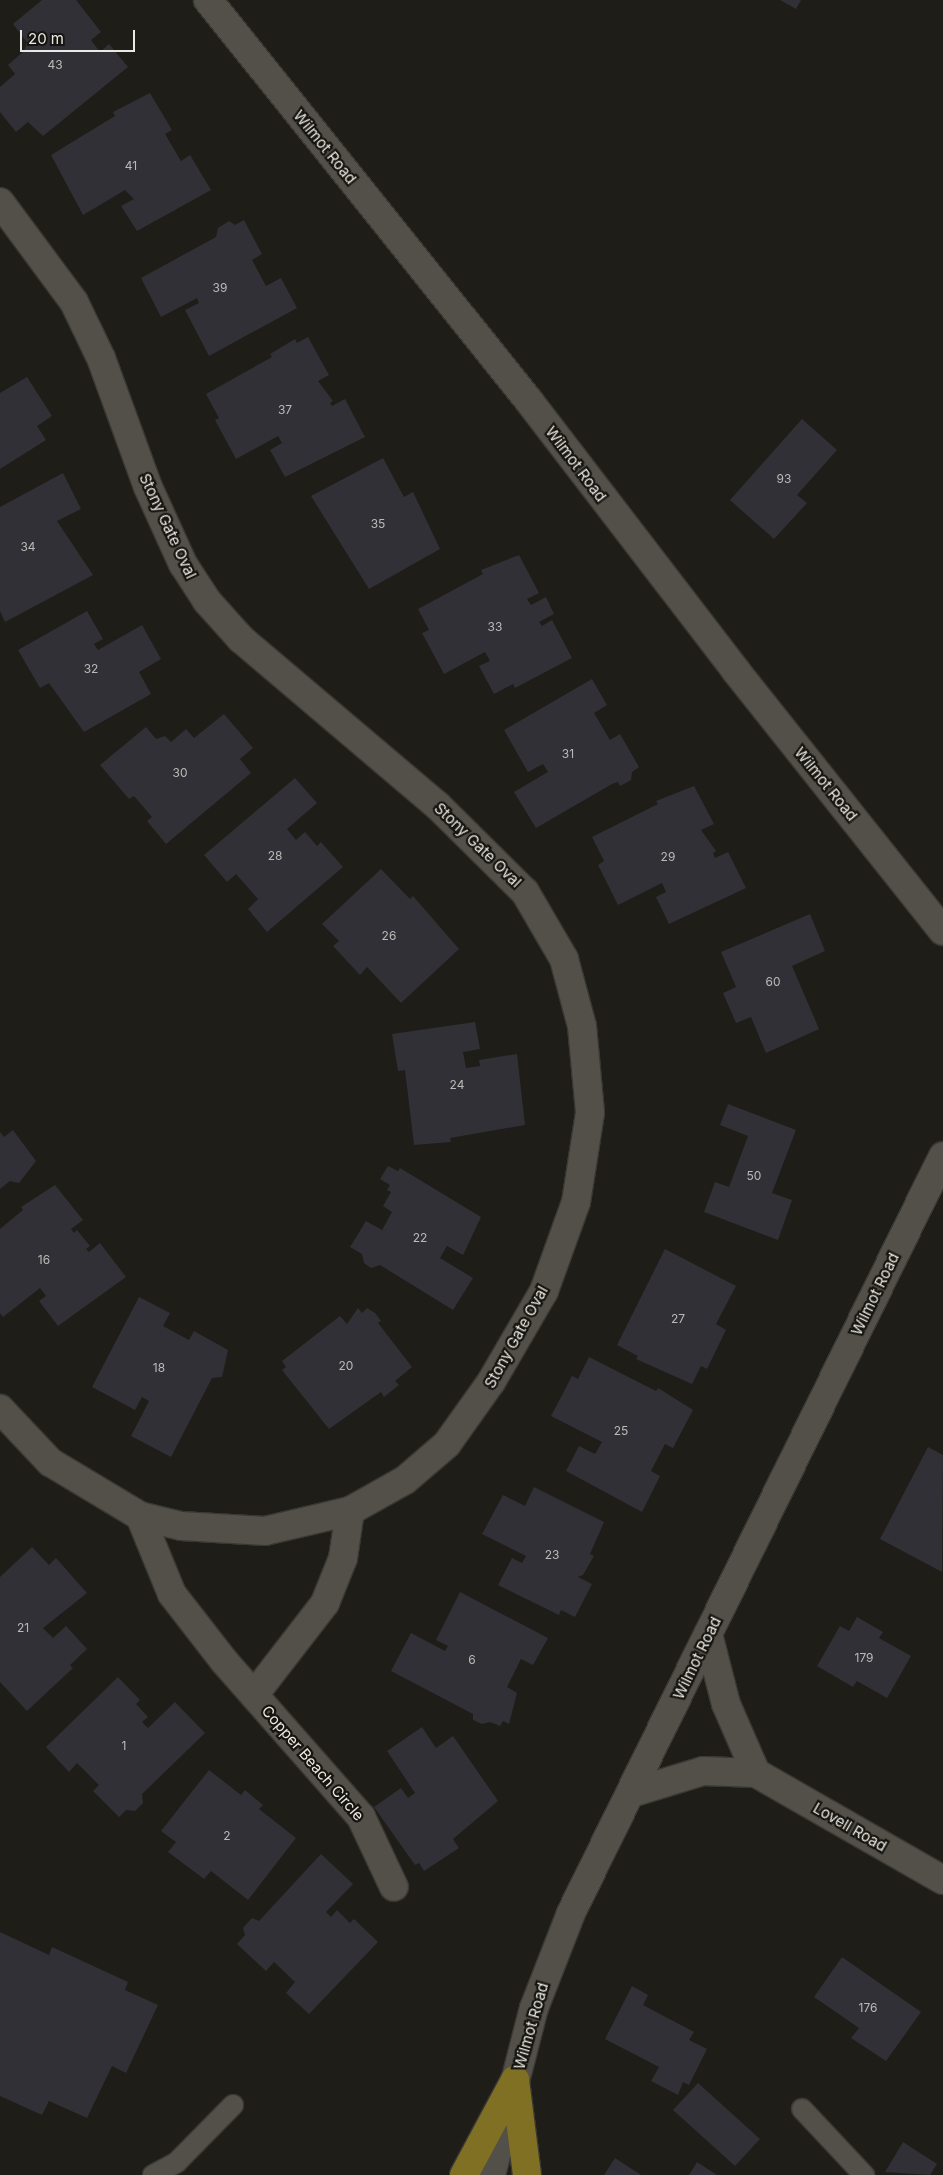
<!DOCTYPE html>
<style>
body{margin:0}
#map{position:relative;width:943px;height:2175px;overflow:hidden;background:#1e1d17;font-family:Inter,sans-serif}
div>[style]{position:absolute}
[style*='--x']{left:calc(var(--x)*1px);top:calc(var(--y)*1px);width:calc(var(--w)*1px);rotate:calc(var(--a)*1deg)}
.building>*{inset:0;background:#313036}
.roads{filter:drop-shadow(1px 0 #3a3834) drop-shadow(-1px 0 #3a3834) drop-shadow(0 1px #3a3834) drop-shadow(0 -1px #3a3834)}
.service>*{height:20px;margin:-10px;padding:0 10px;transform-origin:10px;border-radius:10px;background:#525049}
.minor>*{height:28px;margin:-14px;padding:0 14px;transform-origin:14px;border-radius:14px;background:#525049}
.tertiary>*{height:28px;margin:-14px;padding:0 14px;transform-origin:14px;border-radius:14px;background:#525049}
.primary>*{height:28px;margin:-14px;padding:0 14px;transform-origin:14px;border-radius:14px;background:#807024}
span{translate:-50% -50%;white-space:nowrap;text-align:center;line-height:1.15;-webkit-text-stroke:4.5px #15140e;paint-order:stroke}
.number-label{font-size:12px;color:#bbbab8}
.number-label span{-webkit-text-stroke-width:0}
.street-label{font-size:15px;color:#e9e8e4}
.scale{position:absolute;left:20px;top:30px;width:115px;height:22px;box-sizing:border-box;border:2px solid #e9e8e4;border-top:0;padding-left:6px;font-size:15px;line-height:18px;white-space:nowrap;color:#e9e8e4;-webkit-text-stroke:4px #15140e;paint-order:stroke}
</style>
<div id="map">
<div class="building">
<div style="clip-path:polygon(42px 0,76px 0,101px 32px,91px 40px,100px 52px,109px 44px,128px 67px,43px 136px,28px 122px,16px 132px,0 112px,0 87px,15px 74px,8px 65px,24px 51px,27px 42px,13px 24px)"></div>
<div style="clip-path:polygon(780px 0,801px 0,796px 9px)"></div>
<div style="clip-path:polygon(150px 93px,172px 130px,165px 134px,181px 161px,190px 155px,211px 190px,137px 231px,121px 206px,134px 199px,125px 190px,83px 215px,51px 155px,115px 116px,113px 112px)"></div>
<div style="clip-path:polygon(244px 220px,262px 254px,252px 260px,266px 286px,281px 278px,297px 308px,209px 356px,185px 310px,199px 303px,197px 298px,161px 317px,141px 278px,216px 237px,218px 228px,229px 221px,235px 225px)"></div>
<div style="clip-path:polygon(308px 337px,329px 375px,318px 381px,333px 401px,330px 403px,332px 406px,345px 399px,365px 437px,285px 477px,270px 450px,282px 443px,278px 436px,236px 459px,215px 420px,219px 418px,206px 394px,272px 357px,270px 354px,295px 339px,297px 343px)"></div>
<div style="clip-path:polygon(27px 377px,52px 416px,37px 426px,46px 440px,0 469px,0 393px)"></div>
<div style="clip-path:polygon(802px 419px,837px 450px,797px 495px,807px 503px,774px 539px,730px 500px)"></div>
<div style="clip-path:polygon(383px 458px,404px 497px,413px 492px,440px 549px,369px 589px,311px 496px)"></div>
<div style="clip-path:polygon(63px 473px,81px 509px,57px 521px,93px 575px,5px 622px,0 611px,0 507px)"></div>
<div style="clip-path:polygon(519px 555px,539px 593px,527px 599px,531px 605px,546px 597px,554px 614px,539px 622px,542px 626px,552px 620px,572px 658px,515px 688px,513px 684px,494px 694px,479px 666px,490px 661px,485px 652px,444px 674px,422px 633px,429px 630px,418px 609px,483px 574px,481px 570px)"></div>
<div style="clip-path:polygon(87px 611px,103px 639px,94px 644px,98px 650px,142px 625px,161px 659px,139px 672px,151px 694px,84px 732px,49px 683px,40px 688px,18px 650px)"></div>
<div style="clip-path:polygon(592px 679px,607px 705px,594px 713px,610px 740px,620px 734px,639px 767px,632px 772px,631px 780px,620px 786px,618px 782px,612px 784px,536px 828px,514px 792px,548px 772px,543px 764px,528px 772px,504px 730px)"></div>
<div style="clip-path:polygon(224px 714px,253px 748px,240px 759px,251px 773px,166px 844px,147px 821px,152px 817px,134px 796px,129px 799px,100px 765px,146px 727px,156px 739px,165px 736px,171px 742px,186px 729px,194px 738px)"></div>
<div style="clip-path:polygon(295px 778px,317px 803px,287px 829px,296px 840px,305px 832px,317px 846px,321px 842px,343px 867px,267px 932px,248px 909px,258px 899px,236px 874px,227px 882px,204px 855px)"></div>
<div style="clip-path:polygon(694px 786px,714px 824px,701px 830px,716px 851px,713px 853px,715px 858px,728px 852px,746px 888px,669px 924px,656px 897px,666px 892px,662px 883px,618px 905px,598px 865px,604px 861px,592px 837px,658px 804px,656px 801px)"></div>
<div style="clip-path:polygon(381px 869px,410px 899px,413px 896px,459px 949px,401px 1003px,367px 967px,360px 975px,333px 946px,339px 941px,322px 924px)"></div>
<div style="clip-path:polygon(810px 914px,825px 951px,792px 966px,819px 1029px,766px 1053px,751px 1017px,736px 1023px,723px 993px,736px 987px,721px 952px)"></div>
<div style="clip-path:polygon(475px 1022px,480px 1049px,463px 1052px,466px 1068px,480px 1066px,479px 1060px,517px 1054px,525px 1125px,450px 1138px,451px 1142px,414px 1145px,405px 1070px,398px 1071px,392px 1034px)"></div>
<div style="clip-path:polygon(728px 1104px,796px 1130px,772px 1193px,792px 1200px,778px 1240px,704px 1212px,715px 1182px,729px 1187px,748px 1136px,720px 1125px)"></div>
<div style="clip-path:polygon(13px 1130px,36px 1161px,19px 1183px,10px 1181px,0 1189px,0 1132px,4px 1137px)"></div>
<div style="clip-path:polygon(388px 1166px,398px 1171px,400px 1168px,481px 1217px,463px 1255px,447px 1246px,440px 1258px,473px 1278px,453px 1310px,380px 1265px,371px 1268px,364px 1263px,362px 1254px,350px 1247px,366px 1221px,382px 1230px,392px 1212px,383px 1206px,391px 1192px,387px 1190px,390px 1185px,380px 1179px)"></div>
<div style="clip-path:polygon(55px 1185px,83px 1220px,71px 1229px,74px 1233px,77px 1230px,90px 1246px,86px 1249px,89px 1252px,100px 1243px,126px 1277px,58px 1326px,39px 1301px,46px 1296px,40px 1288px,3px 1317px,0 1313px,0 1229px,23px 1210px,21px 1207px)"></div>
<div style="clip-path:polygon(665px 1249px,736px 1286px,716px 1324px,726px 1330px,707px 1369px,701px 1366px,692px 1384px,636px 1359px,638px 1356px,617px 1345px)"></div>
<div style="clip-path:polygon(139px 1297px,170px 1313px,163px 1326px,189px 1340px,194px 1331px,228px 1350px,222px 1377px,212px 1378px,171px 1457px,131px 1436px,149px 1401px,142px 1397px,135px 1410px,92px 1387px)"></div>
<div style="clip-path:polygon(358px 1308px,362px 1313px,367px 1308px,375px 1313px,381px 1321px,378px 1323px,412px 1367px,395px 1381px,399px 1385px,384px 1397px,381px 1392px,329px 1429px,282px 1370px,286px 1367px,282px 1361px,340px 1316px,347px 1324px)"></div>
<div style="clip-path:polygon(589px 1357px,656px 1391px,658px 1388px,693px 1410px,673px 1448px,665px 1444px,651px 1471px,660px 1476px,642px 1512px,566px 1471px,579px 1446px,595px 1454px,602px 1442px,551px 1416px,572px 1376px,578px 1379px)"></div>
<div style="clip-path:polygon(928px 1447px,943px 1455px,942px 1572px,880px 1539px)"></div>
<div style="clip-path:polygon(534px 1487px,604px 1522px,590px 1554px,594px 1556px,583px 1575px,578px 1577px,592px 1584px,575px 1617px,561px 1610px,559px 1615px,498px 1585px,512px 1558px,522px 1563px,526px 1556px,482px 1534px,503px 1495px,525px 1506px)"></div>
<div style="clip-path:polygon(32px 1547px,49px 1565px,56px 1558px,87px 1593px,43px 1628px,53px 1638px,66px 1626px,87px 1649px,70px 1665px,73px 1668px,27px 1711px,0 1682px,0 1577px)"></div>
<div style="clip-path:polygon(460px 1592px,548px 1638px,533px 1665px,521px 1659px,507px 1687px,517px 1693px,509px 1724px,503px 1721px,500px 1726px,490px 1722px,482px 1724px,473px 1720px,473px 1714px,391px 1671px,411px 1633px,445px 1651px,448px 1646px,436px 1640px)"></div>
<div style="clip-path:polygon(857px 1617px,883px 1632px,879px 1638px,911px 1656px,887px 1698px,857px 1681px,853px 1687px,817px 1666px,840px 1626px,849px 1631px)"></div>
<div style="clip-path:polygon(118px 1677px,140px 1700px,136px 1704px,148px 1717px,142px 1722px,148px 1728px,175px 1702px,205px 1733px,142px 1794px,143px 1803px,135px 1811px,126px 1810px,119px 1817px,93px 1791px,99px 1785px,77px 1763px,69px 1772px,46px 1747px)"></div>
<div style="clip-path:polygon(422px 1727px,436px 1748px,453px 1736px,498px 1801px,453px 1839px,459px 1848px,424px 1871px,419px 1863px,415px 1865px,374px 1807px,401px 1788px,408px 1798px,415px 1793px,387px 1751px)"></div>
<div style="clip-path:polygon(209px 1770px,241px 1795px,245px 1790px,263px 1805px,259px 1809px,296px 1838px,248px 1900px,211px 1871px,204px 1879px,168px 1852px,176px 1842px,161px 1831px)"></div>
<div style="clip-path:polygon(321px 1854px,353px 1884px,326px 1912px,331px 1917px,337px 1910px,350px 1923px,354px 1919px,378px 1942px,309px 2014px,286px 1993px,295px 1982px,274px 1962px,266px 1971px,237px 1944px,245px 1935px,243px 1928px,252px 1918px,259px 1921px)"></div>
<div style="clip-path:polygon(0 1932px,49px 1955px,52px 1947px,128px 1982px,125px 1990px,158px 2005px,126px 2073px,112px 2066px,87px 2118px,49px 2101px,42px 2115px,0 2096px)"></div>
<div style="clip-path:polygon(842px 1957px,921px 2012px,886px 2061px,851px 2038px,859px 2028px,814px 1997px)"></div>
<div style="clip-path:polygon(632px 1986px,648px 1995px,643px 2005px,694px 2032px,689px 2040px,707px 2049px,689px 2085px,683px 2082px,678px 2095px,651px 2081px,659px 2067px,605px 2039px)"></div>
<div style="clip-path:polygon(698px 2083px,760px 2139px,735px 2166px,673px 2110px)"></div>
<div style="clip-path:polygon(903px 2142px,937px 2164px,930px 2175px,885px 2172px)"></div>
<div style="clip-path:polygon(615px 2158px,641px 2175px,604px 2175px)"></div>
<div style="clip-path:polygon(697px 2162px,717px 2175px,689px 2175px)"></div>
</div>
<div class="roads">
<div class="service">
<div style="--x:802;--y:2109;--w:91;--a:46.8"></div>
<div style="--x:153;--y:2175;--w:27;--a:-28"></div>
<div style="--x:177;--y:2162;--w:80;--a:-45.5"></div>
</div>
<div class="minor">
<div style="--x:0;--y:202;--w:124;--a:53.5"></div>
<div style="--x:74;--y:302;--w:62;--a:64.3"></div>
<div style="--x:101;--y:358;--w:137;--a:70"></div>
<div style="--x:148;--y:487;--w:85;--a:65.6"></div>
<div style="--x:183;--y:564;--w:44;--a:57"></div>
<div style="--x:207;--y:601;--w:51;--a:48.2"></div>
<div style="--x:241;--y:639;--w:257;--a:40.3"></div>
<div style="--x:437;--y:805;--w:124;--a:44.7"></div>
<div style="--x:525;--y:892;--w:78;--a:59.8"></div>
<div style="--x:564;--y:959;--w:69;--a:75"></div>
<div style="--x:582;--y:1026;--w:87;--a:84.7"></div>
<div style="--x:590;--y:1113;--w:90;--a:98.9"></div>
<div style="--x:576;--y:1202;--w:95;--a:109.8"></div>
<div style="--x:544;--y:1291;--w:105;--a:120.2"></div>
<div style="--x:491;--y:1382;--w:76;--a:125.4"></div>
<div style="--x:447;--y:1444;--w:55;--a:139.4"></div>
<div style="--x:405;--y:1480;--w:63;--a:150.6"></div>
<div style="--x:350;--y:1511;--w:87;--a:166.8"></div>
<div style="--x:265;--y:1531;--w:84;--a:-176.6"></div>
<div style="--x:181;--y:1526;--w:42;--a:-166.3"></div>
<div style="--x:140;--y:1516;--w:105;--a:-149"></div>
<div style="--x:50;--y:1462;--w:73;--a:-133.3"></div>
<div style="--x:140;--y:1516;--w:84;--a:67.7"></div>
<div style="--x:172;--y:1594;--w:85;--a:52.2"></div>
<div style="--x:224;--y:1661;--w:208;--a:48.7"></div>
<div style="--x:361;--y:1817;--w:77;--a:64.8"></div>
<div style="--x:708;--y:1634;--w:72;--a:75.6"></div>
<div style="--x:726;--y:1704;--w:75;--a:66.5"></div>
<div style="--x:254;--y:1695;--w:116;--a:-52.3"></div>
<div style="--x:325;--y:1603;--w:48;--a:-68.2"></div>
<div style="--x:343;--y:1558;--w:48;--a:-81.5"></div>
<div style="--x:631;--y:1793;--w:75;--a:-17"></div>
<div style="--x:703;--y:1771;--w:53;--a:2.2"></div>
<div style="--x:756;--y:1773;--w:215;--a:29.8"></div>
</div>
<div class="tertiary">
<div style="--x:208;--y:0;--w:514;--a:51.32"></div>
<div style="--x:529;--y:401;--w:340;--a:52.5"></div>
<div style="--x:736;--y:671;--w:332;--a:51.5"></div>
<div style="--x:491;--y:2175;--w:172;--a:-75.6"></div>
<div style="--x:534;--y:2008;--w:102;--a:-68.7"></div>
<div style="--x:571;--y:1913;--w:843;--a:-63.83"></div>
</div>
<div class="primary">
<div style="--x:515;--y:2080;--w:96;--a:82.8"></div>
<div style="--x:464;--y:2175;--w:108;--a:-61.8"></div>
</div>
</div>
<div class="number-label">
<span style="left:55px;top:65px">43</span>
<span style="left:131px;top:166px">41</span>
<span style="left:220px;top:288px">39</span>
<span style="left:285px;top:410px">37</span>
<span style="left:784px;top:479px">93</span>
<span style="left:378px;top:524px">35</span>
<span style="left:28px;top:547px">34</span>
<span style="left:495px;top:627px">33</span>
<span style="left:91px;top:669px">32</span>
<span style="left:568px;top:754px">31</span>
<span style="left:180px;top:773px">30</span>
<span style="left:275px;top:856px">28</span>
<span style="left:668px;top:857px">29</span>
<span style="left:389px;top:936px">26</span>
<span style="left:773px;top:982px">60</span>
<span style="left:457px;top:1085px">24</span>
<span style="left:754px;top:1176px">50</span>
<span style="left:420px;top:1238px">22</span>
<span style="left:44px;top:1260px">16</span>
<span style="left:678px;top:1319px">27</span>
<span style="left:346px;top:1366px">20</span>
<span style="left:159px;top:1368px">18</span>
<span style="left:621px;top:1431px">25</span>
<span style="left:552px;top:1555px">23</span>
<span style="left:23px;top:1628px">21</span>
<span style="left:864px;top:1658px">179</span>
<span style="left:472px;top:1660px">6</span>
<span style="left:124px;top:1746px">1</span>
<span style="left:227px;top:1836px">2</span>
<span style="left:868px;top:2008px">176</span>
</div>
<div class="street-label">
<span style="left:325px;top:147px;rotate:51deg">Wilmot Road</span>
<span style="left:576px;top:464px;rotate:53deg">Wilmot Road</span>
<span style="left:168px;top:526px;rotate:65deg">Stony Gate Oval</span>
<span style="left:826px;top:784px;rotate:51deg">Wilmot Road</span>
<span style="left:478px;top:845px;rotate:44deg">Stony Gate Oval</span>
<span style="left:875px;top:1294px;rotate:-64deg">Wilmot Road</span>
<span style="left:516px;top:1337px;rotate:-61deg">Stony Gate Oval</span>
<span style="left:697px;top:1658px;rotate:-64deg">Wilmot Road</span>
<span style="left:313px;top:1763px;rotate:49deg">Copper Beach Circle</span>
<span style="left:850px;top:1827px;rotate:30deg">Lovell Road</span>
<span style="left:531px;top:2026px;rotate:-74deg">Wilmot Road</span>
</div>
<div class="scale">20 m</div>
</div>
